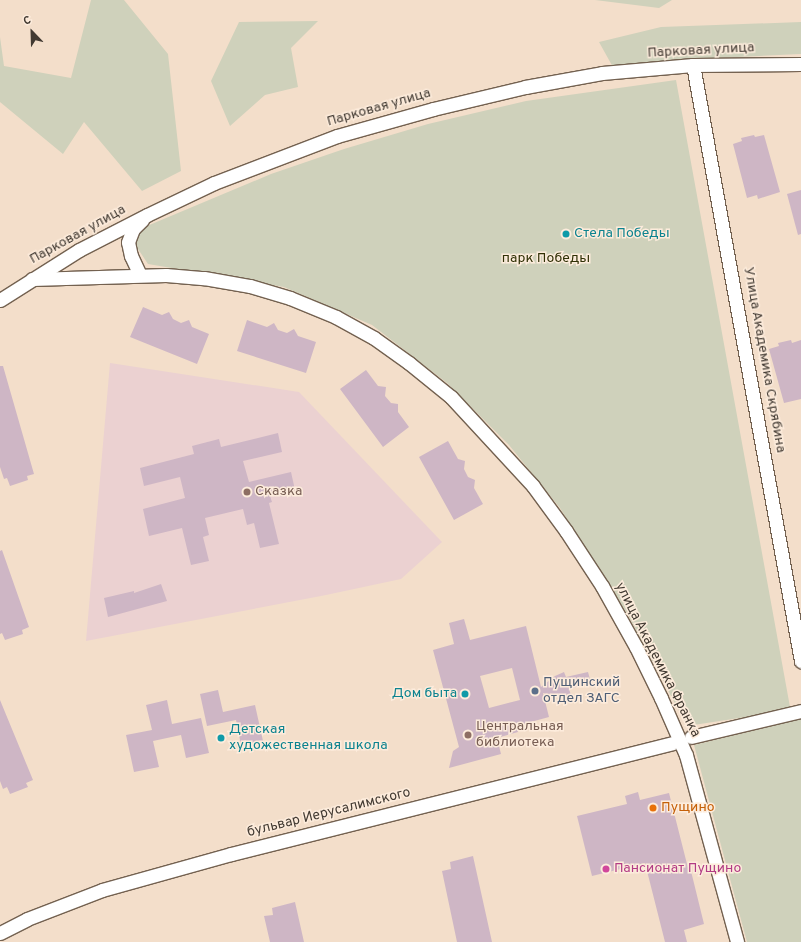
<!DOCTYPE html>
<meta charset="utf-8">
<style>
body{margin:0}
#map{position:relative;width:801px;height:942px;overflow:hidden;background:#f3deca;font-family:Overpass,sans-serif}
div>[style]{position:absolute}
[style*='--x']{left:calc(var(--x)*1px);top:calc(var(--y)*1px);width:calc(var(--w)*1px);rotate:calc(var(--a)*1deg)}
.education>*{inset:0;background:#ebd1d1}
.green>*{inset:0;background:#cfd1bb}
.building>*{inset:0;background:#ceb6c5}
.roads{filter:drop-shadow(1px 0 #736150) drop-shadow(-1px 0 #736150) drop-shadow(0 1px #736150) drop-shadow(0 -1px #736150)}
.street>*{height:13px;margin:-6.5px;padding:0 6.5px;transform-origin:6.5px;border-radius:6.5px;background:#fff}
.dots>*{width:11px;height:11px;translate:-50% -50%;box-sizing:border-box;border:2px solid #fdecdc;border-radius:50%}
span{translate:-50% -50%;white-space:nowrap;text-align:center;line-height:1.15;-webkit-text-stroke:3px #fdecdc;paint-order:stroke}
.street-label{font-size:14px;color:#423a32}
.culture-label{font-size:14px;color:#0d838f}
.left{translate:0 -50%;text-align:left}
.right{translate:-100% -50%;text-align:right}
.park-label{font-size:14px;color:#303106}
.education-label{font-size:14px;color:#785e54}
.service-label{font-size:14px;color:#4e5e75}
.food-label{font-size:14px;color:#c56008}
.hotel-label{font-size:14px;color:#b23c85}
.north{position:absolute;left:12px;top:12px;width:40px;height:40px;-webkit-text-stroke:3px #fdecdc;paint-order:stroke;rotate:337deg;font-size:11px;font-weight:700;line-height:16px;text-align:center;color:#423a32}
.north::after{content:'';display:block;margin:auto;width:14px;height:18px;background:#423a32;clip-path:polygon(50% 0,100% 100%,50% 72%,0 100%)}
</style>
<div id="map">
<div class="education">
<div style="clip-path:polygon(110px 363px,299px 392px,442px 542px,401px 579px,326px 595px,86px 641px)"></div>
</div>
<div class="green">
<div style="clip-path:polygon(91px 0,124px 0,168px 54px,181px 171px,142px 191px,84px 122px,63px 154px,0 102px,0 37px,4px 66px,71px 78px)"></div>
<div style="clip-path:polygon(595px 0,672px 0,659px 8px)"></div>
<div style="clip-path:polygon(318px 21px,291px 48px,298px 87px,265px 95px,230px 126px,211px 81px,239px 22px)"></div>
<div style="clip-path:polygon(801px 22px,801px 54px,675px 60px,614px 69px,599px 42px,661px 27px)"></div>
<div style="clip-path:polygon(676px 80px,790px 707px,759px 715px,687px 726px,628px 615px,560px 508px,509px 445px,447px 383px,372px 325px,284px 287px,148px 264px,136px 246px,136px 240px,139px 233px,147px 226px,271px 174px,344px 149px,428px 124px,526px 101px)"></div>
<div style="clip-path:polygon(801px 719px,801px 942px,747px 942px,694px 745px)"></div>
</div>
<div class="building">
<div style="clip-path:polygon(754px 135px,755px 137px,764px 135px,780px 192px,758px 199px,757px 195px,747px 198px,733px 144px,742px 141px,741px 138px)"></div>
<div style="clip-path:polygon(801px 190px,801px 234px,798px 235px,787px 194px)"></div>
<div style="clip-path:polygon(143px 307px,162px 315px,169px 312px,173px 319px,181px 323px,189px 320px,192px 327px,209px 334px,197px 364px,130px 337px)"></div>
<div style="clip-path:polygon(247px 320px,267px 327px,274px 323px,278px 330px,287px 333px,294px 329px,298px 336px,316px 342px,306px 373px,237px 351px)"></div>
<div style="clip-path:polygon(791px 340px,792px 343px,801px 340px,801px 399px,784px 403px,769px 349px,779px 346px,778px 343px)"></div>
<div style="clip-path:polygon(0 366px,3px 366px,34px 474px,27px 476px,28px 480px,10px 486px,7px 478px,4px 479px,0 467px)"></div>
<div style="clip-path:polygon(366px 370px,378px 386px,386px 387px,385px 396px,391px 403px,398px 404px,398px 412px,409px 427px,383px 447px,340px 389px)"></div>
<div style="clip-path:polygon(278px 433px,282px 452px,243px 461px,249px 482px,291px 472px,295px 490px,270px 496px,272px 502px,269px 503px,279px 544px,260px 548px,254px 523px,247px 525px,243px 509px,205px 518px,209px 535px,203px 537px,209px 561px,191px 565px,182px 528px,149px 536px,143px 509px,185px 498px,180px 477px,144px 486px,140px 468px,194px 454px,192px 446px,219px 439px,221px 447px)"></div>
<div style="clip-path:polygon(448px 441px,458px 459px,465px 461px,464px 469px,468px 477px,475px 480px,474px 488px,483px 504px,454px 520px,419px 457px)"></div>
<div style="clip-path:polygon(2px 550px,29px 627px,22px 630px,23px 634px,5px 640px,2px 633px,0 634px,0 551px)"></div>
<div style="clip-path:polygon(161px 584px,167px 601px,108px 617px,104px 598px,134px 591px,134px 593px)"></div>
<div style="clip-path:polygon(evenodd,464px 619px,470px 640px,526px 626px,541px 687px,555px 676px,564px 672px,566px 677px,588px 672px,591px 683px,569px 689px,571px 695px,560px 696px,543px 693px,549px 717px,516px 726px,518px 732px,497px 738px,501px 754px,449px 768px,453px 751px,459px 747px,433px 650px,454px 644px,449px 623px,464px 619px,512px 668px,520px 700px,489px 708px,480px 676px,512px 668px)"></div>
<div style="clip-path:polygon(218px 690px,223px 712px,255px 705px,263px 741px,241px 745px,236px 720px,207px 726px,200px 694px)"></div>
<div style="clip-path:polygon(0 700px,33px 780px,26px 783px,28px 787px,10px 794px,7px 787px,3px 789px,0 781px)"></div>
<div style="clip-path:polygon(167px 700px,172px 724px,201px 718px,209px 753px,186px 758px,181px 735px,153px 741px,159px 767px,134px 772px,126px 735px,152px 730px,146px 705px)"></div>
<div style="clip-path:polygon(638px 792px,640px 800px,669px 793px,688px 868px,690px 867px,704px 924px,684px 930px,687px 942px,665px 942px,645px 863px,592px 876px,577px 816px,627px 804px,625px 796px)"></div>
<div style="clip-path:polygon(473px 856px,492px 942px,457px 942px,442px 871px,451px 869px,450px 862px)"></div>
<div style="clip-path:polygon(295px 902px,304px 942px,270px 942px,264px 916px,273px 915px,272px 908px)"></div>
</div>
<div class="roads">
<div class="street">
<div style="--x:693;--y:65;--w:606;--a:79.73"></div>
<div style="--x:140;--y:275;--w:21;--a:-115"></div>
<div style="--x:131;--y:256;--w:14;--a:-102"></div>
<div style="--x:128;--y:242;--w:14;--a:-69"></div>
<div style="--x:133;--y:229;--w:13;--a:-45"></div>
<div style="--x:32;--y:279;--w:134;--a:-1.7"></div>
<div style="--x:166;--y:275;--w:38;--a:5"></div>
<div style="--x:204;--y:278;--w:47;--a:9.9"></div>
<div style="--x:250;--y:286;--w:42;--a:16.7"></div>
<div style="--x:290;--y:298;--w:50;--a:22.4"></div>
<div style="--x:336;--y:317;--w:43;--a:28.9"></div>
<div style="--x:374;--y:338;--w:43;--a:35.5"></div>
<div style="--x:409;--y:363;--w:54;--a:39"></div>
<div style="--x:451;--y:397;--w:121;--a:47.3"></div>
<div style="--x:533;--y:486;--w:56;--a:53.7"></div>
<div style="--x:566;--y:531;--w:66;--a:56.8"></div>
<div style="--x:602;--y:586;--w:70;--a:60.9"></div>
<div style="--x:636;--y:647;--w:57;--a:63.9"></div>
<div style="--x:661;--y:698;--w:62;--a:66.3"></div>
<div style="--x:686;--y:755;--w:194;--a:74.7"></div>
<div style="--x:0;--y:300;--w:93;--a:-32.3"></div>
<div style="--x:79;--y:250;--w:76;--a:-27.2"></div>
<div style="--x:147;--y:215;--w:74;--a:-25.5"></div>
<div style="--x:214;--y:183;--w:132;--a:-20.9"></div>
<div style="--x:337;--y:136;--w:100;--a:-15.7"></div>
<div style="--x:433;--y:109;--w:95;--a:-13.4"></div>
<div style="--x:525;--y:87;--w:78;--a:-10.3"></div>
<div style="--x:602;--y:73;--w:91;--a:-5"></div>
<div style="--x:693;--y:65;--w:108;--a:-0.5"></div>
<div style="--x:691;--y:737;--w:113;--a:-13.3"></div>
<div style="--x:0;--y:933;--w:30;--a:-27"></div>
<div style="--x:27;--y:919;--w:80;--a:-21.1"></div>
<div style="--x:102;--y:890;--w:134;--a:-15.6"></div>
<div style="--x:231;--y:854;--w:455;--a:-14.1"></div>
</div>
</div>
<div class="dots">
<div style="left:566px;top:234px;background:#0f9aa8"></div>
<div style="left:247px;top:492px;background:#8d6e63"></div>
<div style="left:535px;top:691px;background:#5c6f8a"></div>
<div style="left:465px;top:694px;background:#0f9aa8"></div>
<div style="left:468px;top:735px;background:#8d6e63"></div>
<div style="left:221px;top:738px;background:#0f9aa8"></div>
<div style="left:653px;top:808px;background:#e8710a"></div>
<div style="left:606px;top:869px;background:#d1479c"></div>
</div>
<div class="street-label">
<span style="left:701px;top:51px;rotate:-3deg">Парковая улица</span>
<span style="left:379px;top:108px;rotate:-16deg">Парковая улица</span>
<span style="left:78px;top:235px;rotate:-29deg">Парковая улица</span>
<span style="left:764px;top:360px;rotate:80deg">Улица Академика Скрябина</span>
<span style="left:657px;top:660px;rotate:63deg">улица Академика Франка</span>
<span style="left:329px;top:813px;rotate:-14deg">бульвар Иерусалимского</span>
</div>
<div class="culture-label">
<span class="left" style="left:574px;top:234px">Стела Победы</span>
<span class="right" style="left:457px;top:694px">Дом быта</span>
<span class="left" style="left:229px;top:738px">Детская<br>художественная школа</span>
</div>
<div class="park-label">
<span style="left:546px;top:259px">парк Победы</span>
</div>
<div class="education-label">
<span class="left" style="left:255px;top:492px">Сказка</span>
<span class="left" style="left:476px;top:735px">Центральная<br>библиотека</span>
</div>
<div class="service-label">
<span class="left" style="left:543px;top:691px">Пущинский<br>отдел ЗАГС</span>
</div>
<div class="food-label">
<span class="left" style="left:661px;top:808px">Пущино</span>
</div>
<div class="hotel-label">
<span class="left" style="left:614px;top:869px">Пансионат Пущино</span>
</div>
<div class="north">С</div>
</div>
